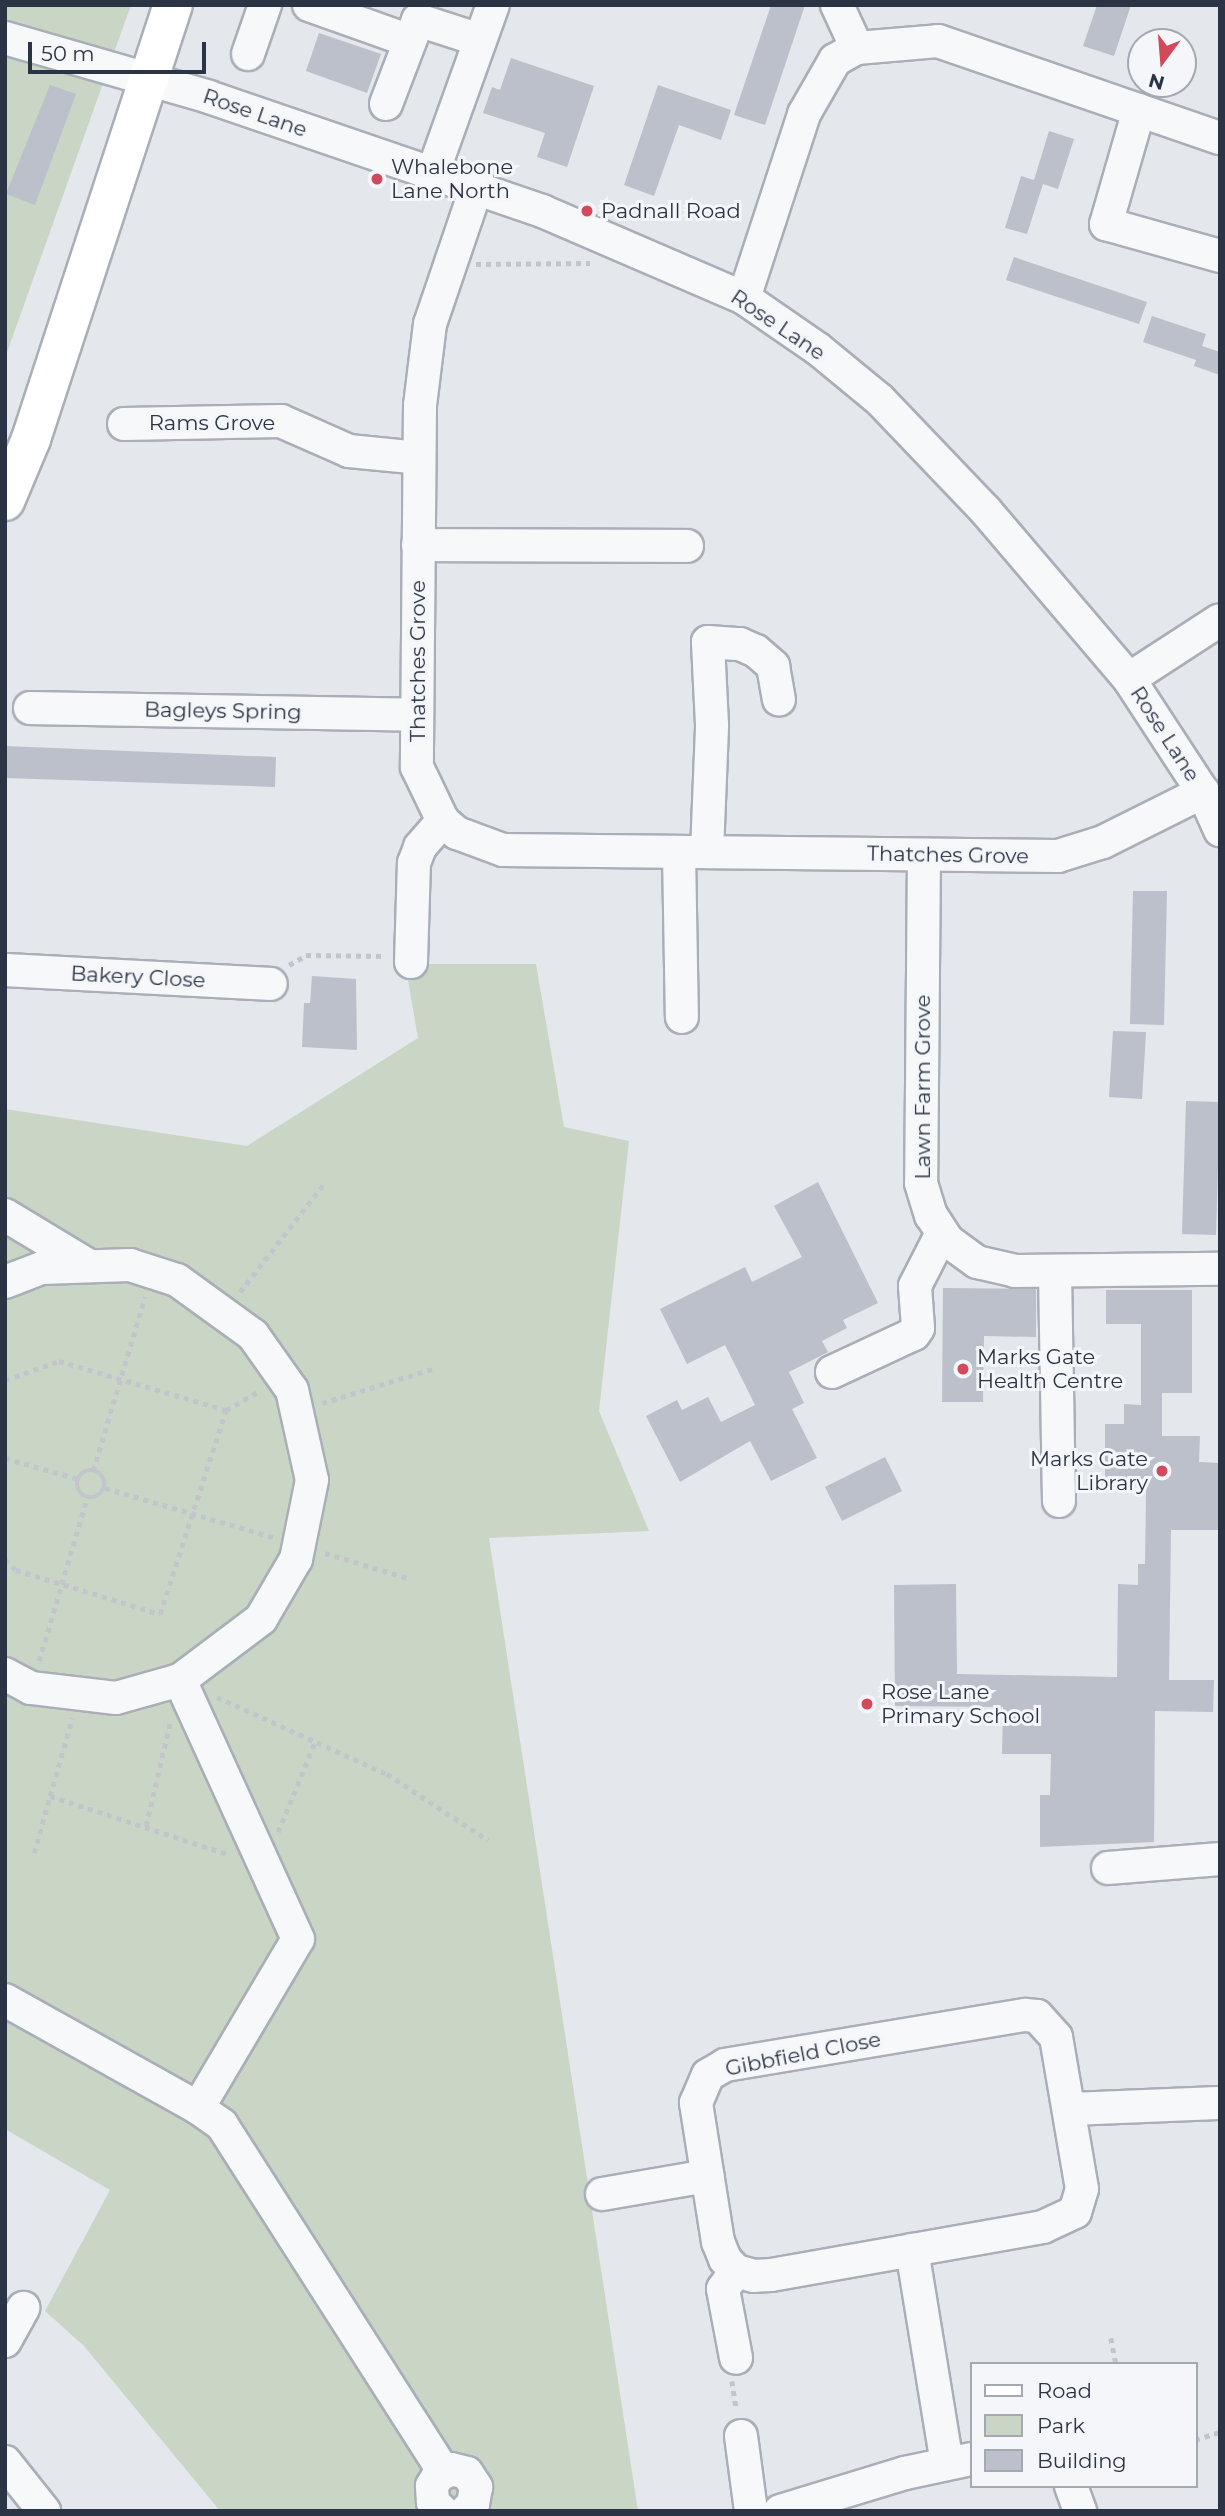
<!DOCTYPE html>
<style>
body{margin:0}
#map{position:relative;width:1225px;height:2516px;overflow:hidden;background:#e4e7ec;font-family:Montserrat,sans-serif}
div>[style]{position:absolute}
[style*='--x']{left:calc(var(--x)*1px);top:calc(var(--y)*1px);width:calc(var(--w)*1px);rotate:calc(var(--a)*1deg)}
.green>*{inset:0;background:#c9d6c5}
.building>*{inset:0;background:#bbc0ca}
.path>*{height:4.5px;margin-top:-2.25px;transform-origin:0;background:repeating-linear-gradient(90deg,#c2c5cb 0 5px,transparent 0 10px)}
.path>.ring{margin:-2.25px;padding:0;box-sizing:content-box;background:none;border:4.5px solid #c2c5cb;border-radius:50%}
.roads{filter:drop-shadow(2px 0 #a9aeb7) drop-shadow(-2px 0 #a9aeb7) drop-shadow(0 2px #a9aeb7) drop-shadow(0 -2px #a9aeb7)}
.minor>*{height:32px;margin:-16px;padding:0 16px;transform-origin:16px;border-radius:16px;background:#f7f8fa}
.major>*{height:38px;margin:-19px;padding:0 19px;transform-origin:19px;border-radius:19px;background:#fff}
.dots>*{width:19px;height:19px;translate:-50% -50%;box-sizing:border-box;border:4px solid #f4f6f9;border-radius:50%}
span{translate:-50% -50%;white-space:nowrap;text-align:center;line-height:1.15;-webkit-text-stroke:6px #f4f6f9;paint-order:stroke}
.street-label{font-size:21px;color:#2b3445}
.poi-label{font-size:21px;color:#2b3445}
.left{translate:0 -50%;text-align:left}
.right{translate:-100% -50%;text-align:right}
.frame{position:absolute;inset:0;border:7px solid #2b3445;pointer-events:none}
.legend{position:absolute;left:970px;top:2362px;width:228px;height:126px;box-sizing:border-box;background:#f4f6f9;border:2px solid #a4a8b1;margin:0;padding:9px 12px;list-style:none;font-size:21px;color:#2b3445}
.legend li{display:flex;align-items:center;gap:14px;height:35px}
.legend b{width:35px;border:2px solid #a4a8b1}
.north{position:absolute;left:1127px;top:28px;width:70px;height:70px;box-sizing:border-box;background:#f4f6f9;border:2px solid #a4a8b1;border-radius:50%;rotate:196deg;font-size:19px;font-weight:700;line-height:28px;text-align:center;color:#2b3445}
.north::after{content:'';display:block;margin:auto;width:24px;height:32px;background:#d1495b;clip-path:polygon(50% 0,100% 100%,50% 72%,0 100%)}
.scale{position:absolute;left:28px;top:42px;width:178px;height:32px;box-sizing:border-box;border:4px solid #2b3445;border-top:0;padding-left:9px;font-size:21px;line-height:24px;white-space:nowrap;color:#2b3445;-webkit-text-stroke:5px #f4f6f9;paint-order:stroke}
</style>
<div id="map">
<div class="green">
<div style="clip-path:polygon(5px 5px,131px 5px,5px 358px)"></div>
<div style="clip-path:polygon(420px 964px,536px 964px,564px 1127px,629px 1141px,599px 1411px,649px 1531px,489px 1538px,638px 2511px,220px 2511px,84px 2346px,45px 2311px,110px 2190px,5px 2129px,5px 1109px,247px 1146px,418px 1038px,406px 969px)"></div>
</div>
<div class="building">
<div style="clip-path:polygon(771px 5px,805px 5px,765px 125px,734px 115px)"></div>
<div style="clip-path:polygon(1097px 5px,1131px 5px,1114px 56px,1083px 46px)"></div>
<div style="clip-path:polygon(319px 33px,381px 54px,367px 93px,306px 71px)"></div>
<div style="clip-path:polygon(511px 58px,594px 86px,567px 167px,537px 157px,545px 133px,483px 113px,492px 87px,500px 90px)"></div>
<div style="clip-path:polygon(50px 85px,76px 94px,35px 205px,6px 194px)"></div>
<div style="clip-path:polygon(658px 85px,731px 110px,721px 140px,679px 125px,654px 196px,624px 185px)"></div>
<div style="clip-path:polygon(1049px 131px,1074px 139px,1058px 189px,1043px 184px,1027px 234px,1005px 228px,1021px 176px,1034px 180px)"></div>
<div style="clip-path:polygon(1014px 257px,1147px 302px,1139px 324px,1006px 280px)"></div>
<div style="clip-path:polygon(1152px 316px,1206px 334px,1202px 346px,1220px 352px,1220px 375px,1194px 366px,1196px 360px,1143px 342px)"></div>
<div style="clip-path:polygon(5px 746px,276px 757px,275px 787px,5px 778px)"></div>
<div style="clip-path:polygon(1133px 891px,1167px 891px,1164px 1025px,1130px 1024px)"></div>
<div style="clip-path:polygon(312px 976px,356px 979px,357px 1050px,302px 1047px,304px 1003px,310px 1003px)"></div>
<div style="clip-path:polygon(1113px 1031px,1146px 1032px,1142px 1099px,1109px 1097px)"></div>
<div style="clip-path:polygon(1186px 1101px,1220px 1102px,1216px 1235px,1182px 1234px)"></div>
<div style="clip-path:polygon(818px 1182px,878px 1303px,843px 1320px,847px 1328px,822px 1341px,828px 1352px,789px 1372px,804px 1403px,792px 1409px,817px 1458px,771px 1481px,750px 1441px,680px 1482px,646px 1416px,677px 1400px,682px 1410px,708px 1397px,721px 1422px,755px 1405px,725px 1345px,687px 1364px,660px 1309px,745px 1267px,752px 1282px,802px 1257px,774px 1206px)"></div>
<div style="clip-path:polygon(943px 1288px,1036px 1289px,1036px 1337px,984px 1336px,983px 1402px,942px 1402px)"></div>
<div style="clip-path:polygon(1106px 1290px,1192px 1290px,1192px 1393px,1162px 1393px,1162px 1436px,1200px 1436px,1199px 1462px,1220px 1463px,1220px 1530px,1171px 1530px,1169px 1680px,1214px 1680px,1213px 1712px,1155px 1711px,1154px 1842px,1040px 1847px,1040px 1795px,1050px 1795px,1051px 1754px,1002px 1754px,1003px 1707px,895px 1706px,894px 1585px,956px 1584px,957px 1674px,1117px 1677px,1118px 1584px,1138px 1585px,1138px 1564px,1145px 1564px,1146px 1493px,1144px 1479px,1105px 1479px,1105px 1424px,1124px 1424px,1124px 1404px,1141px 1405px,1141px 1324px,1106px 1324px)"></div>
<div style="clip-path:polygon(885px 1457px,902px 1491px,842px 1521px,825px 1487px)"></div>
</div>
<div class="path">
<div style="--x:476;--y:264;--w:114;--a:-0.5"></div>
<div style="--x:289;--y:965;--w:20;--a:-30"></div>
<div style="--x:306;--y:955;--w:80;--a:0.7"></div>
<div style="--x:240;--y:1292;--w:135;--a:-52.2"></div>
<div style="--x:5;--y:1380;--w:57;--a:-19.4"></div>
<div style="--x:59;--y:1361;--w:174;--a:16.4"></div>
<div style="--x:226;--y:1410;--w:40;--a:-29.7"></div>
<div style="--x:322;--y:1403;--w:118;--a:-17.2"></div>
<div style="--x:5;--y:1458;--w:76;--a:16"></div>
<div class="ring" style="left:77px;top:1470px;width:23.5px;height:23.5px"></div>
<div style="--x:93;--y:1471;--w:182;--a:-73.4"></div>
<div style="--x:105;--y:1488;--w:175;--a:16.3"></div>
<div style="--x:325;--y:1553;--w:90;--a:16.8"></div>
<div style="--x:5;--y:1559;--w:16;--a:45"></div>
<div style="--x:16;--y:1570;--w:151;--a:17"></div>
<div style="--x:160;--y:1614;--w:214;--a:-72.1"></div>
<div style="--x:39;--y:1661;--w:170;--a:-73.6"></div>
<div style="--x:217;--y:1697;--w:187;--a:24.4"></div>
<div style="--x:387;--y:1774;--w:121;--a:33.2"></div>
<div style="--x:50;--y:1796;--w:81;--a:-74.2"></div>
<div style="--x:146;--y:1826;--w:106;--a:-76.9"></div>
<div style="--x:278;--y:1832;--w:97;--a:-67.7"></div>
<div style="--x:34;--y:1853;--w:59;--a:-74.3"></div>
<div style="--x:50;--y:1796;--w:190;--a:18.1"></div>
<div style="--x:1111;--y:2338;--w:26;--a:79"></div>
<div style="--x:732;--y:2381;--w:30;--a:81"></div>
<div style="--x:1195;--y:2440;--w:26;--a:-18"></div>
</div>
<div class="roads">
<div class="minor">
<div style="--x:309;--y:5;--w:107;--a:19.6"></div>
<div style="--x:837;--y:5;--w:47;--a:65.1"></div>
<div style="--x:5;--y:38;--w:212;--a:16.1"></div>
<div style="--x:209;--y:97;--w:352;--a:18.9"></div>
<div style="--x:542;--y:211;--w:220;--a:23.3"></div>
<div style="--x:744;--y:298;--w:90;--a:34.6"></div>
<div style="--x:818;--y:349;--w:80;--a:39.4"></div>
<div style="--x:880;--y:400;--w:153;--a:46.3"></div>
<div style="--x:986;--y:511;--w:221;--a:49.6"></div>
<div style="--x:1129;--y:679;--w:135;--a:56.8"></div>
<div style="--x:1203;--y:792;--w:42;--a:65.9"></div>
<div style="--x:248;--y:54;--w:52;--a:-70.9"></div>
<div style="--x:386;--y:104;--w:90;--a:-69.1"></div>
<div style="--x:418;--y:20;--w:65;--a:17.9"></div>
<div style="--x:1139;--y:110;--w:119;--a:106.1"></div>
<div style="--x:1106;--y:224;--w:118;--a:15.7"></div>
<div style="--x:432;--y:175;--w:181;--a:-70.3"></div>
<div style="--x:476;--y:189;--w:143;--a:108.8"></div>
<div style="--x:430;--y:324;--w:82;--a:97"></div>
<div style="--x:420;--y:405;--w:362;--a:90.5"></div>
<div style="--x:417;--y:767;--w:60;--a:64.3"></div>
<div style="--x:443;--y:821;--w:18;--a:41"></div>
<div style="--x:457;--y:833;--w:49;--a:20.3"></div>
<div style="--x:503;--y:850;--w:555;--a:0.62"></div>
<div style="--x:1058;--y:856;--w:47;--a:-17.3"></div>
<div style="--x:1103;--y:842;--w:112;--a:-26.6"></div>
<div style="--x:744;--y:298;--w:194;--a:-71.9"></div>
<div style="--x:804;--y:114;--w:62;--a:-60.1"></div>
<div style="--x:835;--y:60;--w:25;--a:-29"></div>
<div style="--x:857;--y:48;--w:81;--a:-4.9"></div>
<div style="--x:938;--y:41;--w:298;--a:19"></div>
<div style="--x:124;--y:424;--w:157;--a:-1.1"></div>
<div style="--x:281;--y:421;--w:74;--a:23.8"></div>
<div style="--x:349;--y:451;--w:70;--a:5.7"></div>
<div style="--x:418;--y:545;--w:269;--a:0.2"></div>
<div style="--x:1129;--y:679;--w:108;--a:-33"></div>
<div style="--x:30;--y:708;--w:386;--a:1"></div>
<div style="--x:679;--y:852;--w:165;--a:89"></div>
<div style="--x:707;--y:852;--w:127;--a:-87.7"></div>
<div style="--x:712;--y:725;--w:83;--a:-92.8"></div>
<div style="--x:708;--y:642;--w:32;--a:4"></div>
<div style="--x:740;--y:644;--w:17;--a:24"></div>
<div style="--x:756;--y:651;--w:23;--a:41"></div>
<div style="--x:773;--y:666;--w:34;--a:80"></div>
<div style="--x:924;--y:855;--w:328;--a:90.5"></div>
<div style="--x:921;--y:1183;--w:34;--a:73"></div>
<div style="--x:931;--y:1215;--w:31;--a:57"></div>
<div style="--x:948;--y:1241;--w:36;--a:36"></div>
<div style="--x:977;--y:1262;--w:39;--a:13"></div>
<div style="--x:1015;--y:1271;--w:205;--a:-0.6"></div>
<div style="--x:411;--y:962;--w:99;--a:-88.3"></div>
<div style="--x:414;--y:863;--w:17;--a:-69"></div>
<div style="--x:420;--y:847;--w:35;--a:-49"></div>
<div style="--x:5;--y:970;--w:266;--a:3"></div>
<div style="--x:5;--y:1215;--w:97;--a:31.1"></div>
<div style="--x:1055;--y:1272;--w:229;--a:89"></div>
<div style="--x:5;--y:1282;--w:40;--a:-21"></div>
<div style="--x:42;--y:1268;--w:88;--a:-2"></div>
<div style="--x:130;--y:1265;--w:49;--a:17.7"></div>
<div style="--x:177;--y:1280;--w:94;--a:35.9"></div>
<div style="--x:253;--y:1335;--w:67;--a:54.7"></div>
<div style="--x:292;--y:1390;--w:92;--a:77.5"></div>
<div style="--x:312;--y:1480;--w:81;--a:101.4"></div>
<div style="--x:296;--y:1559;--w:69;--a:120.3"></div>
<div style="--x:261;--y:1619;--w:101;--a:143"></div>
<div style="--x:180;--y:1680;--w:66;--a:164.3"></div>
<div style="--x:116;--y:1698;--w:86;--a:-173.3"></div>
<div style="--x:31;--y:1688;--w:30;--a:-152"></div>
<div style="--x:832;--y:1372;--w:90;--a:-24.9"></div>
<div style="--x:914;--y:1334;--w:7;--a:-56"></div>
<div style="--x:918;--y:1328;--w:42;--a:-94.1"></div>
<div style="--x:915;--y:1286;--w:59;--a:-63"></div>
<div style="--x:1108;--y:1868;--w:112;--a:-4.6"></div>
<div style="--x:5;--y:2000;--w:221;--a:29.2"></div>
<div style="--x:198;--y:2108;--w:196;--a:-59.4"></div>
<div style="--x:298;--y:1939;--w:285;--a:-114.5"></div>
<div style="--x:1025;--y:2015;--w:12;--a:5"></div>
<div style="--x:1037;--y:2016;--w:28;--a:48"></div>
<div style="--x:1056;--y:2037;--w:154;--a:80.3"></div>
<div style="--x:1082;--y:2189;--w:24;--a:107"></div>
<div style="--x:1075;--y:2212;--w:35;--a:155"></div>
<div style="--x:1043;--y:2227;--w:276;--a:170"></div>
<div style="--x:771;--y:2275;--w:17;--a:177"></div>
<div style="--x:754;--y:2276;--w:19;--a:-164"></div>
<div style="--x:736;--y:2271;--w:16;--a:-133"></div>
<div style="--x:725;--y:2259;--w:18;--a:-112"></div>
<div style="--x:718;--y:2242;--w:141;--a:-99"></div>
<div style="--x:696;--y:2103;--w:30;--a:-67"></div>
<div style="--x:708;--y:2075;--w:20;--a:-30"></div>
<div style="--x:725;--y:2065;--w:304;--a:-9.5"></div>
<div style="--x:198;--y:2108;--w:29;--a:35"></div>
<div style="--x:222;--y:2125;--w:411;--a:57.4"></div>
<div style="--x:1069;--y:2109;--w:151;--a:-2.3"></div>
<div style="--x:602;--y:2194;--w:107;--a:-9.7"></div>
<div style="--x:912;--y:2250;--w:216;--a:80.7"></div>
<div style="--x:736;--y:2271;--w:22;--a:126"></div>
<div style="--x:723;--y:2289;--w:70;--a:79.3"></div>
<div style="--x:5;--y:2341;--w:38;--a:-61"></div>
<div style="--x:741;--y:2436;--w:76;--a:82.4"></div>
<div style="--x:5;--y:2462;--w:63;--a:51.5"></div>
<div style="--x:1071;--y:2486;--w:27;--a:70"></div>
<div style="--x:442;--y:2511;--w:13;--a:-135"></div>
<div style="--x:433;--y:2502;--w:16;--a:-94"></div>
<div style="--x:432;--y:2486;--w:12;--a:-59"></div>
<div style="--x:438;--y:2476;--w:15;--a:-28"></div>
<div style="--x:451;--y:2469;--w:16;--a:14"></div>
<div style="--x:467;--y:2473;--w:17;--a:57"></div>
<div style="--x:476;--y:2487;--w:17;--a:100"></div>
<div style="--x:473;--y:2504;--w:10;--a:135"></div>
<div style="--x:780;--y:2511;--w:131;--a:-16.9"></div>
<div style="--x:905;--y:2473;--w:67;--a:-12"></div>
</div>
<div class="major">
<div style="--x:5;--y:501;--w:67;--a:-67.2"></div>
<div style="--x:31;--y:439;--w:457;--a:-71.9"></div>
</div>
</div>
<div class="dots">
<div style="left:377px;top:179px;background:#d1495b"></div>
<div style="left:587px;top:211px;background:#d1495b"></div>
<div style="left:963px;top:1369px;background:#d1495b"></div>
<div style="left:1162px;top:1471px;background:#d1495b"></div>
<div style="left:867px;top:1704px;background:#d1495b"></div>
</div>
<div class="street-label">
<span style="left:255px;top:113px;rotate:19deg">Rose Lane</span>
<span style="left:778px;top:325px;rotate:34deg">Rose Lane</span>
<span style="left:212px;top:423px">Rams Grove</span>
<span style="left:418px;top:661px;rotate:-90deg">Thatches Grove</span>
<span style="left:223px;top:711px;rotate:1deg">Bagleys Spring</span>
<span style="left:1165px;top:734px;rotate:57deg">Rose Lane</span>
<span style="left:948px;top:855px;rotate:1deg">Thatches Grove</span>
<span style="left:138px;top:977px;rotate:3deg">Bakery Close</span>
<span style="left:923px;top:1087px;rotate:-90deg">Lawn Farm Grove</span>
<span style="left:803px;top:2054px;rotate:-11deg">Gibbfield Close</span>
</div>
<div class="poi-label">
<span class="left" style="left:391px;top:179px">Whalebone<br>Lane North</span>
<span class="left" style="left:601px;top:211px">Padnall Road</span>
<span class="left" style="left:977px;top:1369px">Marks Gate<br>Health Centre</span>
<span class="right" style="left:1148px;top:1471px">Marks Gate<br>Library</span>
<span class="left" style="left:881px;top:1704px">Rose Lane<br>Primary School</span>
</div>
<div class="frame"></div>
<ul class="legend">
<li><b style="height:9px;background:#fff"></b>Road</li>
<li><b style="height:19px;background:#c9d6c5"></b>Park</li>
<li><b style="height:19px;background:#bbc0ca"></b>Building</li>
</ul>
<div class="north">N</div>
<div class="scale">50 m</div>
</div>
